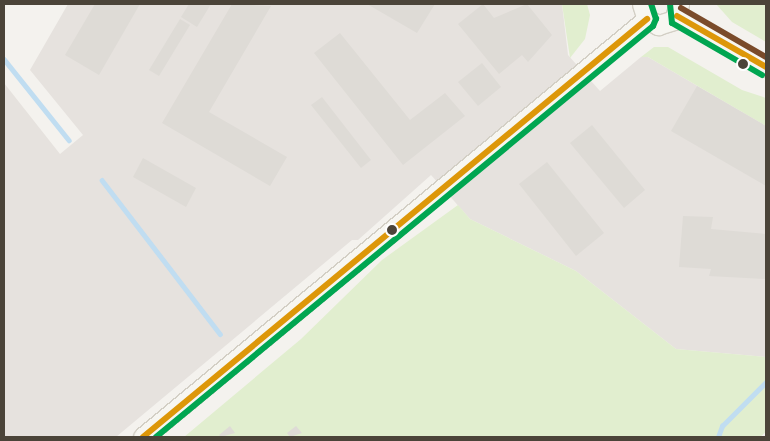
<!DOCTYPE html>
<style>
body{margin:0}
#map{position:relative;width:770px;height:441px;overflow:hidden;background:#f4f2ee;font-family:Roboto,sans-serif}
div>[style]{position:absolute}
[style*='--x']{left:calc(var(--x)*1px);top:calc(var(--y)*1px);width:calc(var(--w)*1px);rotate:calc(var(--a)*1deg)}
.industrial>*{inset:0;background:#e6e2de}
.green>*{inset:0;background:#e1eecf}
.stream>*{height:4.5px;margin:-2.25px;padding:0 2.25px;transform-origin:2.25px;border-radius:2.25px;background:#c0ddf1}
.building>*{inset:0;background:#dedbd6}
.roads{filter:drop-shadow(1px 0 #d3cfc5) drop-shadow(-1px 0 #d3cfc5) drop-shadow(0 1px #d3cfc5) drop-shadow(0 -1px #d3cfc5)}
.secondary>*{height:19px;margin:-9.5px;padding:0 9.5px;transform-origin:9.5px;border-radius:9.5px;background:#f7f6f1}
.bus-1>*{height:6px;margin:-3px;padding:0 3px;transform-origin:3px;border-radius:3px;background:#dd9709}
.bus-2>*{height:6px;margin:-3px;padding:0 3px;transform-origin:3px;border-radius:3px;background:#00a651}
.bus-3>*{height:6px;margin:-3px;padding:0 3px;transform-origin:3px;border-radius:3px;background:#7a4b2a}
.dots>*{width:14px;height:14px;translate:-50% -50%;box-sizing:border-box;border:2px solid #fff;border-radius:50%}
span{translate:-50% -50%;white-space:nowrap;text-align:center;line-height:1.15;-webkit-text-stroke:4.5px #fff;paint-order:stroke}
.frame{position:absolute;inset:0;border:5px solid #4b4439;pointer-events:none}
</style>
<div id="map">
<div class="industrial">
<div style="clip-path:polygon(68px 4px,562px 4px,568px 55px,600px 91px,641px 57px,648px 57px,766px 126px,766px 357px,676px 349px,576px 271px,470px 219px,431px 175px,358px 240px,352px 240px,116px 437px,4px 437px,4px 83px,60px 154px,83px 135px,30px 70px)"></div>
</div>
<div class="green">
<div style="clip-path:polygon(562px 4px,587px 4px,590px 15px,585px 39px,570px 58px)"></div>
<div style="clip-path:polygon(716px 4px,766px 4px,766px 42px,732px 22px)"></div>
<div style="clip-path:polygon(654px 47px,668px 47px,742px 90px,766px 98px,766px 126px,648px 57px,641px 57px)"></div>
<div style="clip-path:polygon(458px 205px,470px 219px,576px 271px,676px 349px,766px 357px,766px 432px,760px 437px,184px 437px,301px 339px,382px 260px)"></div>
</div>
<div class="stream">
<div style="--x:4;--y:59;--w:104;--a:51.3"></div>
<div style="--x:102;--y:180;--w:194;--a:52.5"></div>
<div style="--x:718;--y:437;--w:12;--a:-70"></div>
<div style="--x:722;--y:426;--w:62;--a:-45"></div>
</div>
<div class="building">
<div style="clip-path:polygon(95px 4px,140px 4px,99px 75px,65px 55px)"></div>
<div style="clip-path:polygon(189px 4px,211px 4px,197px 27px,181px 17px)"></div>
<div style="clip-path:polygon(232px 4px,271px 6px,209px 112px,287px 157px,270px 186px,162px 123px)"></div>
<div style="clip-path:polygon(367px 4px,435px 4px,417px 33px)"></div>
<div style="clip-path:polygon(483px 4px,494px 18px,527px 4px,552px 35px,528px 62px,522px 55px,499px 74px,458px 24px)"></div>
<div style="clip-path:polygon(180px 19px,190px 25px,159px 76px,149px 70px)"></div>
<div style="clip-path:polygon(340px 33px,410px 120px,445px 93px,465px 116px,403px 165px,314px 53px)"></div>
<div style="clip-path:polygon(482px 63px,501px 87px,478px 106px,458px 82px)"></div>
<div style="clip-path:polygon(697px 86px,766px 126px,766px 186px,671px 131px)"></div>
<div style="clip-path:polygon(322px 97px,371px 160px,361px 168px,311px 105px)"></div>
<div style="clip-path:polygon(592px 125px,645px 190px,624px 208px,570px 143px)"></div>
<div style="clip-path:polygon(143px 158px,196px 188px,186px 207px,133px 177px)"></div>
<div style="clip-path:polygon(547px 162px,604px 233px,576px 256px,519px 184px)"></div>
<div style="clip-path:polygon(683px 216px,713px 217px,711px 229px,766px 234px,766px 279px,709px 276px,711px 269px,679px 267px)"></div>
<div style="clip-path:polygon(230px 426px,235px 433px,221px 437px,219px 435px)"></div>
<div style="clip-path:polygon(296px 426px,302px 433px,290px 437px,287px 433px)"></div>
</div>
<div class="roads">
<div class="secondary">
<div style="--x:642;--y:4;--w:16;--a:72"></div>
<div style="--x:647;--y:19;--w:13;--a:29"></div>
<div style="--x:658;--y:25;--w:17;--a:-17"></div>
<div style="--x:674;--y:20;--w:16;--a:-72"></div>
<div style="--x:677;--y:16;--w:103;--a:29.8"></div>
<div style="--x:143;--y:437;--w:655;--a:-39.67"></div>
</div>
</div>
<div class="bus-1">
<div style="--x:677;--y:16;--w:103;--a:29.8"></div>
<div style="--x:143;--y:437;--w:655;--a:-39.67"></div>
</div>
<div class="bus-2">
<div style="--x:670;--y:4;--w:19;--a:84"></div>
<div style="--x:672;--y:23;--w:104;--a:30"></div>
<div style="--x:156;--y:437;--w:645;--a:-39.59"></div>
<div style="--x:653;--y:26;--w:8;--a:-67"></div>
<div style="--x:656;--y:19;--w:16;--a:-108"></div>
</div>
<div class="bus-3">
<div style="--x:681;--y:8;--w:98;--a:30"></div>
</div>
<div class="dots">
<div style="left:743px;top:64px;background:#4b4439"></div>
<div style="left:392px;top:230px;background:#4b4439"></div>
</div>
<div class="frame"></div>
</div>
